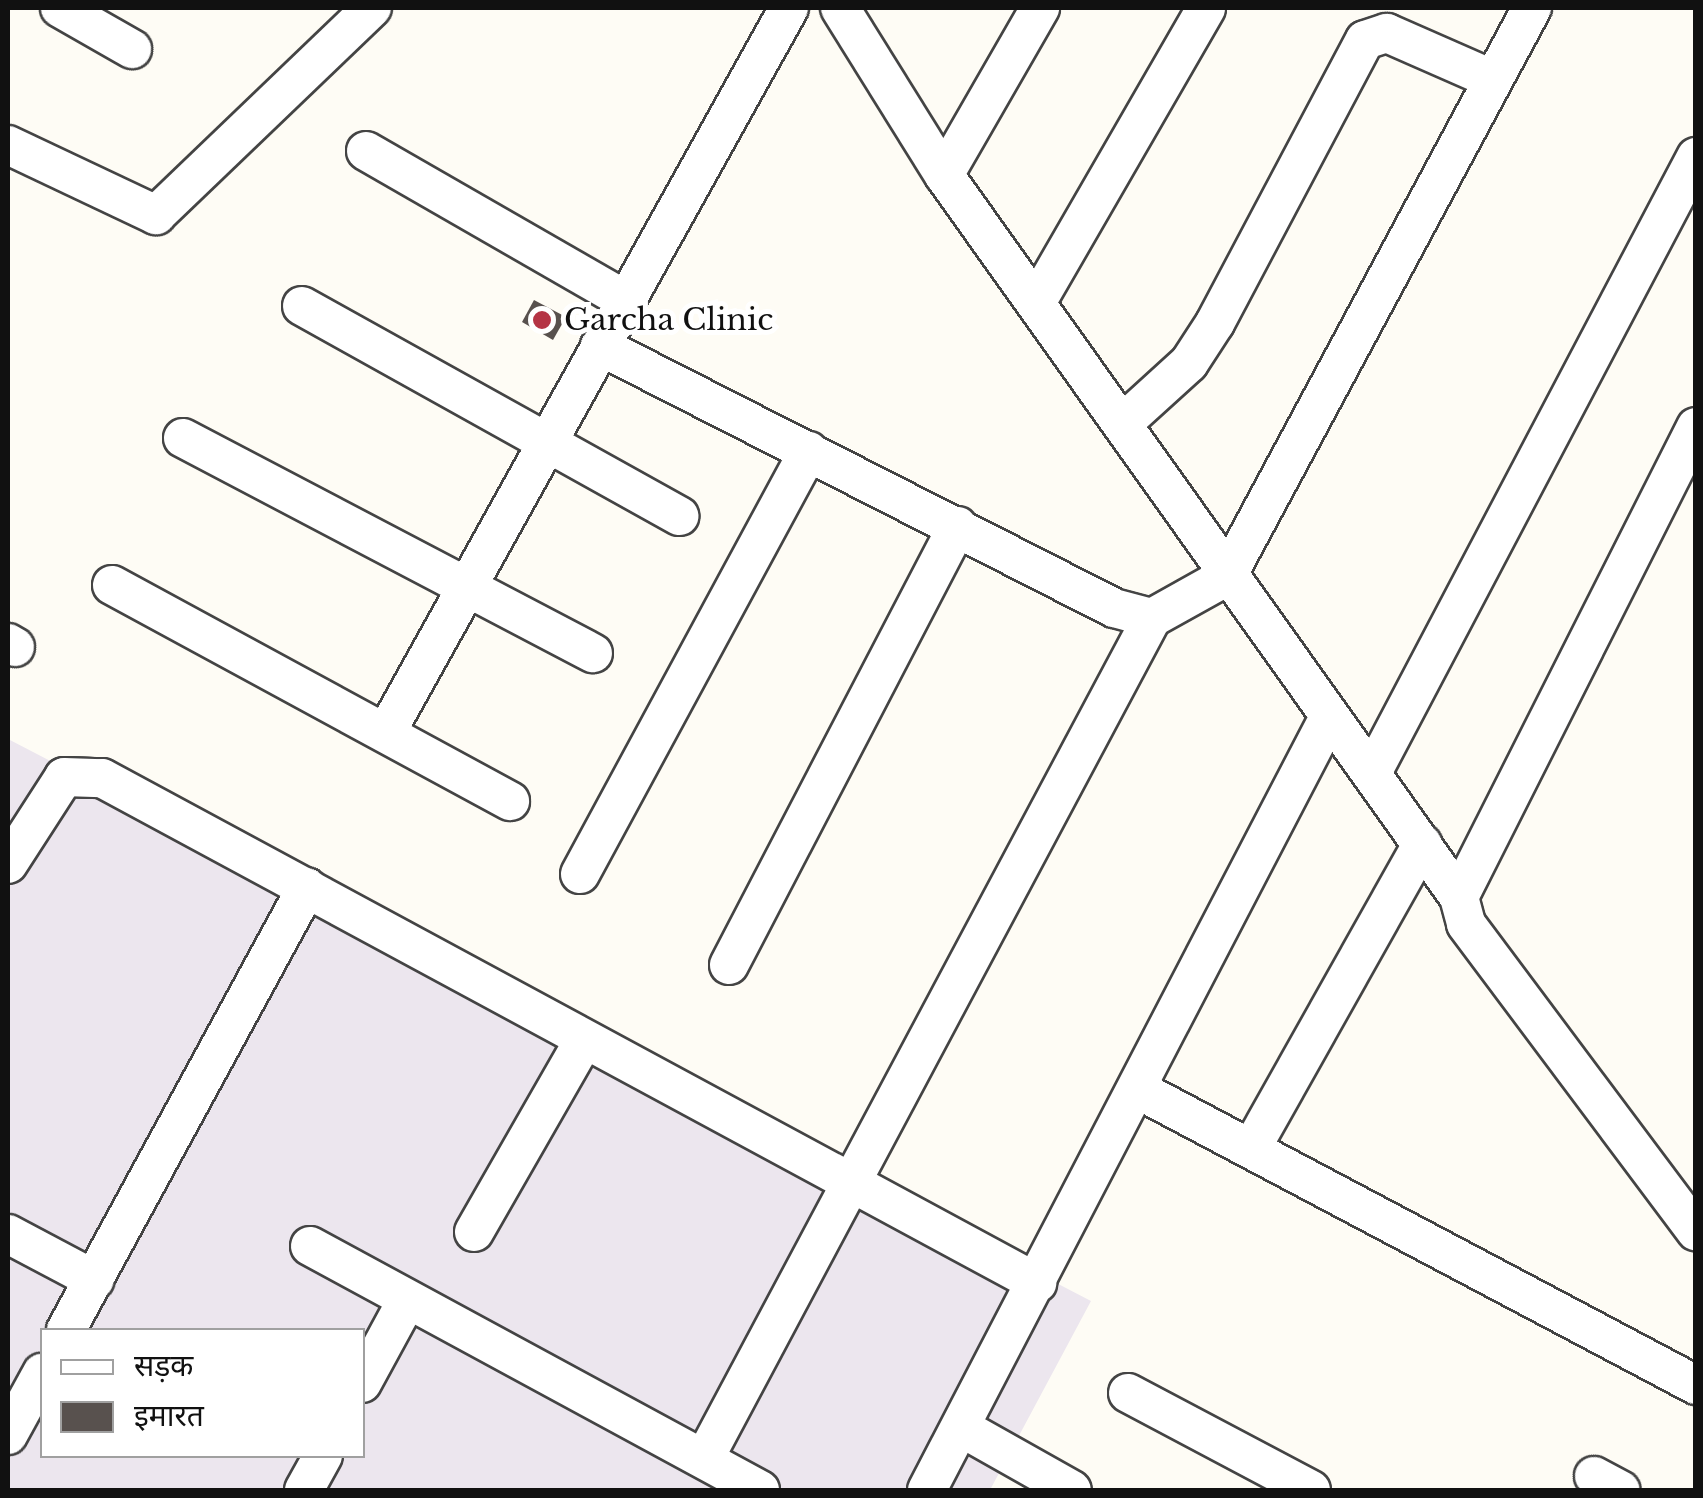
<!DOCTYPE html>
<meta charset="utf-8">
<style>
body{margin:0}
#map{position:relative;width:1703px;height:1498px;overflow:hidden;background:#fefcf5;font-family:"Libre Baskerville","Noto Sans Devanagari",serif}
div>[style]{position:absolute}
[style*='--x']{left:calc(var(--x)*1px);top:calc(var(--y)*1px);width:calc(var(--w)*1px);rotate:calc(var(--a)*1deg)}
.industrial>*{inset:0;background:#ece6ee}
.building>*{inset:0;background:#58514e}
.roads{filter:drop-shadow(2px 0 #444) drop-shadow(-2px 0 #444) drop-shadow(0 2px #444) drop-shadow(0 -2px #444)}
.minor>*{height:38px;margin:-19px;padding:0 19px;transform-origin:19px;border-radius:19px;background:#fff}
.dots>*{width:28px;height:28px;translate:-50% -50%;box-sizing:border-box;border:5px solid #fff;border-radius:50%}
span{translate:-50% -50%;white-space:nowrap;text-align:center;line-height:1.15;-webkit-text-stroke:10px #fff;paint-order:stroke}
.poi-label{font-size:30px;color:#111}
.left{translate:0 -50%;text-align:left}
.frame{position:absolute;inset:0;border:10px solid #111;pointer-events:none}
.legend{position:absolute;left:40px;top:1328px;width:325px;height:130px;box-sizing:border-box;background:#fff;border:2px solid #a0a0a0;margin:0;padding:12px 18px;list-style:none;font-size:30px;color:#111}
.legend li{display:flex;align-items:center;gap:20px;height:50px}
.legend b{width:50px;border:2px solid #a0a0a0}
</style>
<div id="map">
<div class="industrial">
<div style="clip-path:polygon(evenodd,8px 739px,1091px 1301px,990px 1490px,8px 1490px,8px 739px,42px 1330px,362px 1330px,362px 1456px,42px 1456px,42px 1330px)"></div>
</div>
<div class="building">
<div style="clip-path:polygon(534px 300px,566px 317px,553px 340px,522px 322px)"></div>
</div>
<div class="roads">
<div class="minor">
<div style="--x:60;--y:8;--w:83;--a:29.7"></div>
<div style="--x:840;--y:8;--w:197;--a:58.1"></div>
<div style="--x:944;--y:175;--w:887;--a:54.5"></div>
<div style="--x:8;--y:145;--w:164;--a:25.3"></div>
<div style="--x:156;--y:215;--w:299;--a:-43.8"></div>
<div style="--x:366;--y:151;--w:299;--a:29.9"></div>
<div style="--x:944;--y:175;--w:193;--a:-60.1"></div>
<div style="--x:1036;--y:303;--w:340;--a:-60"></div>
<div style="--x:302;--y:306;--w:432;--a:29.1"></div>
<div style="--x:600;--y:346;--w:577;--a:27.01"></div>
<div style="--x:1114;--y:608;--w:39;--a:15"></div>
<div style="--x:1152;--y:618;--w:86;--a:-29.2"></div>
<div style="--x:1227;--y:576;--w:645;--a:-61.77"></div>
<div style="--x:1123;--y:423;--w:89;--a:-42.3"></div>
<div style="--x:1189;--y:363;--w:48;--a:-57"></div>
<div style="--x:1215;--y:323;--w:320;--a:-62.1"></div>
<div style="--x:1365;--y:40;--w:23;--a:-18"></div>
<div style="--x:1387;--y:33;--w:115;--a:23.7"></div>
<div style="--x:1696;--y:427;--w:526;--a:116.76"></div>
<div style="--x:1459;--y:897;--w:28;--a:75"></div>
<div style="--x:1466;--y:924;--w:384;--a:53.2"></div>
<div style="--x:183;--y:438;--w:463;--a:27.7"></div>
<div style="--x:112;--y:585;--w:453;--a:28.5"></div>
<div style="--x:8;--y:643;--w:8;--a:30"></div>
<div style="--x:388;--y:729;--w:825;--a:-60.92"></div>
<div style="--x:1373;--y:771;--w:694;--a:-62.25"></div>
<div style="--x:8;--y:864;--w:103;--a:-57.2"></div>
<div style="--x:64;--y:777;--w:38;--a:2"></div>
<div style="--x:102;--y:778;--w:1063;--a:28.37"></div>
<div style="--x:580;--y:874;--w:481;--a:-61.6"></div>
<div style="--x:729;--y:965;--w:495;--a:-62.5"></div>
<div style="--x:1137;--y:1089;--w:633;--a:27.9"></div>
<div style="--x:1251;--y:1149;--w:350;--a:-60.7"></div>
<div style="--x:474;--y:1232;--w:221;--a:-60.2"></div>
<div style="--x:8;--y:1234;--w:98;--a:27.9"></div>
<div style="--x:310;--y:1246;--w:512;--a:28.47"></div>
<div style="--x:66;--y:1330;--w:504;--a:-61.45"></div>
<div style="--x:362;--y:1383;--w:94;--a:-61.5"></div>
<div style="--x:1128;--y:1393;--w:207;--a:27.9"></div>
<div style="--x:962;--y:1428;--w:126;--a:29.4"></div>
<div style="--x:8;--y:1435;--w:71;--a:-61.3"></div>
<div style="--x:704;--y:1459;--w:953;--a:-61.96"></div>
<div style="--x:1594;--y:1476;--w:30;--a:28"></div>
<div style="--x:304;--y:1490;--w:39;--a:-61"></div>
<div style="--x:927;--y:1490;--w:871;--a:-62.52"></div>
</div>
</div>
<div class="dots">
<div style="left:542px;top:320px;background:#b53445"></div>
</div>
<div class="poi-label">
<span class="left" style="left:564px;top:320px">Garcha Clinic</span>
</div>
<div class="frame"></div>
<ul class="legend">
<li><b style="height:12px;background:#fff"></b>सड़क</li>
<li><b style="height:28px;background:#58514e"></b>इमारत</li>
</ul>
</div>
